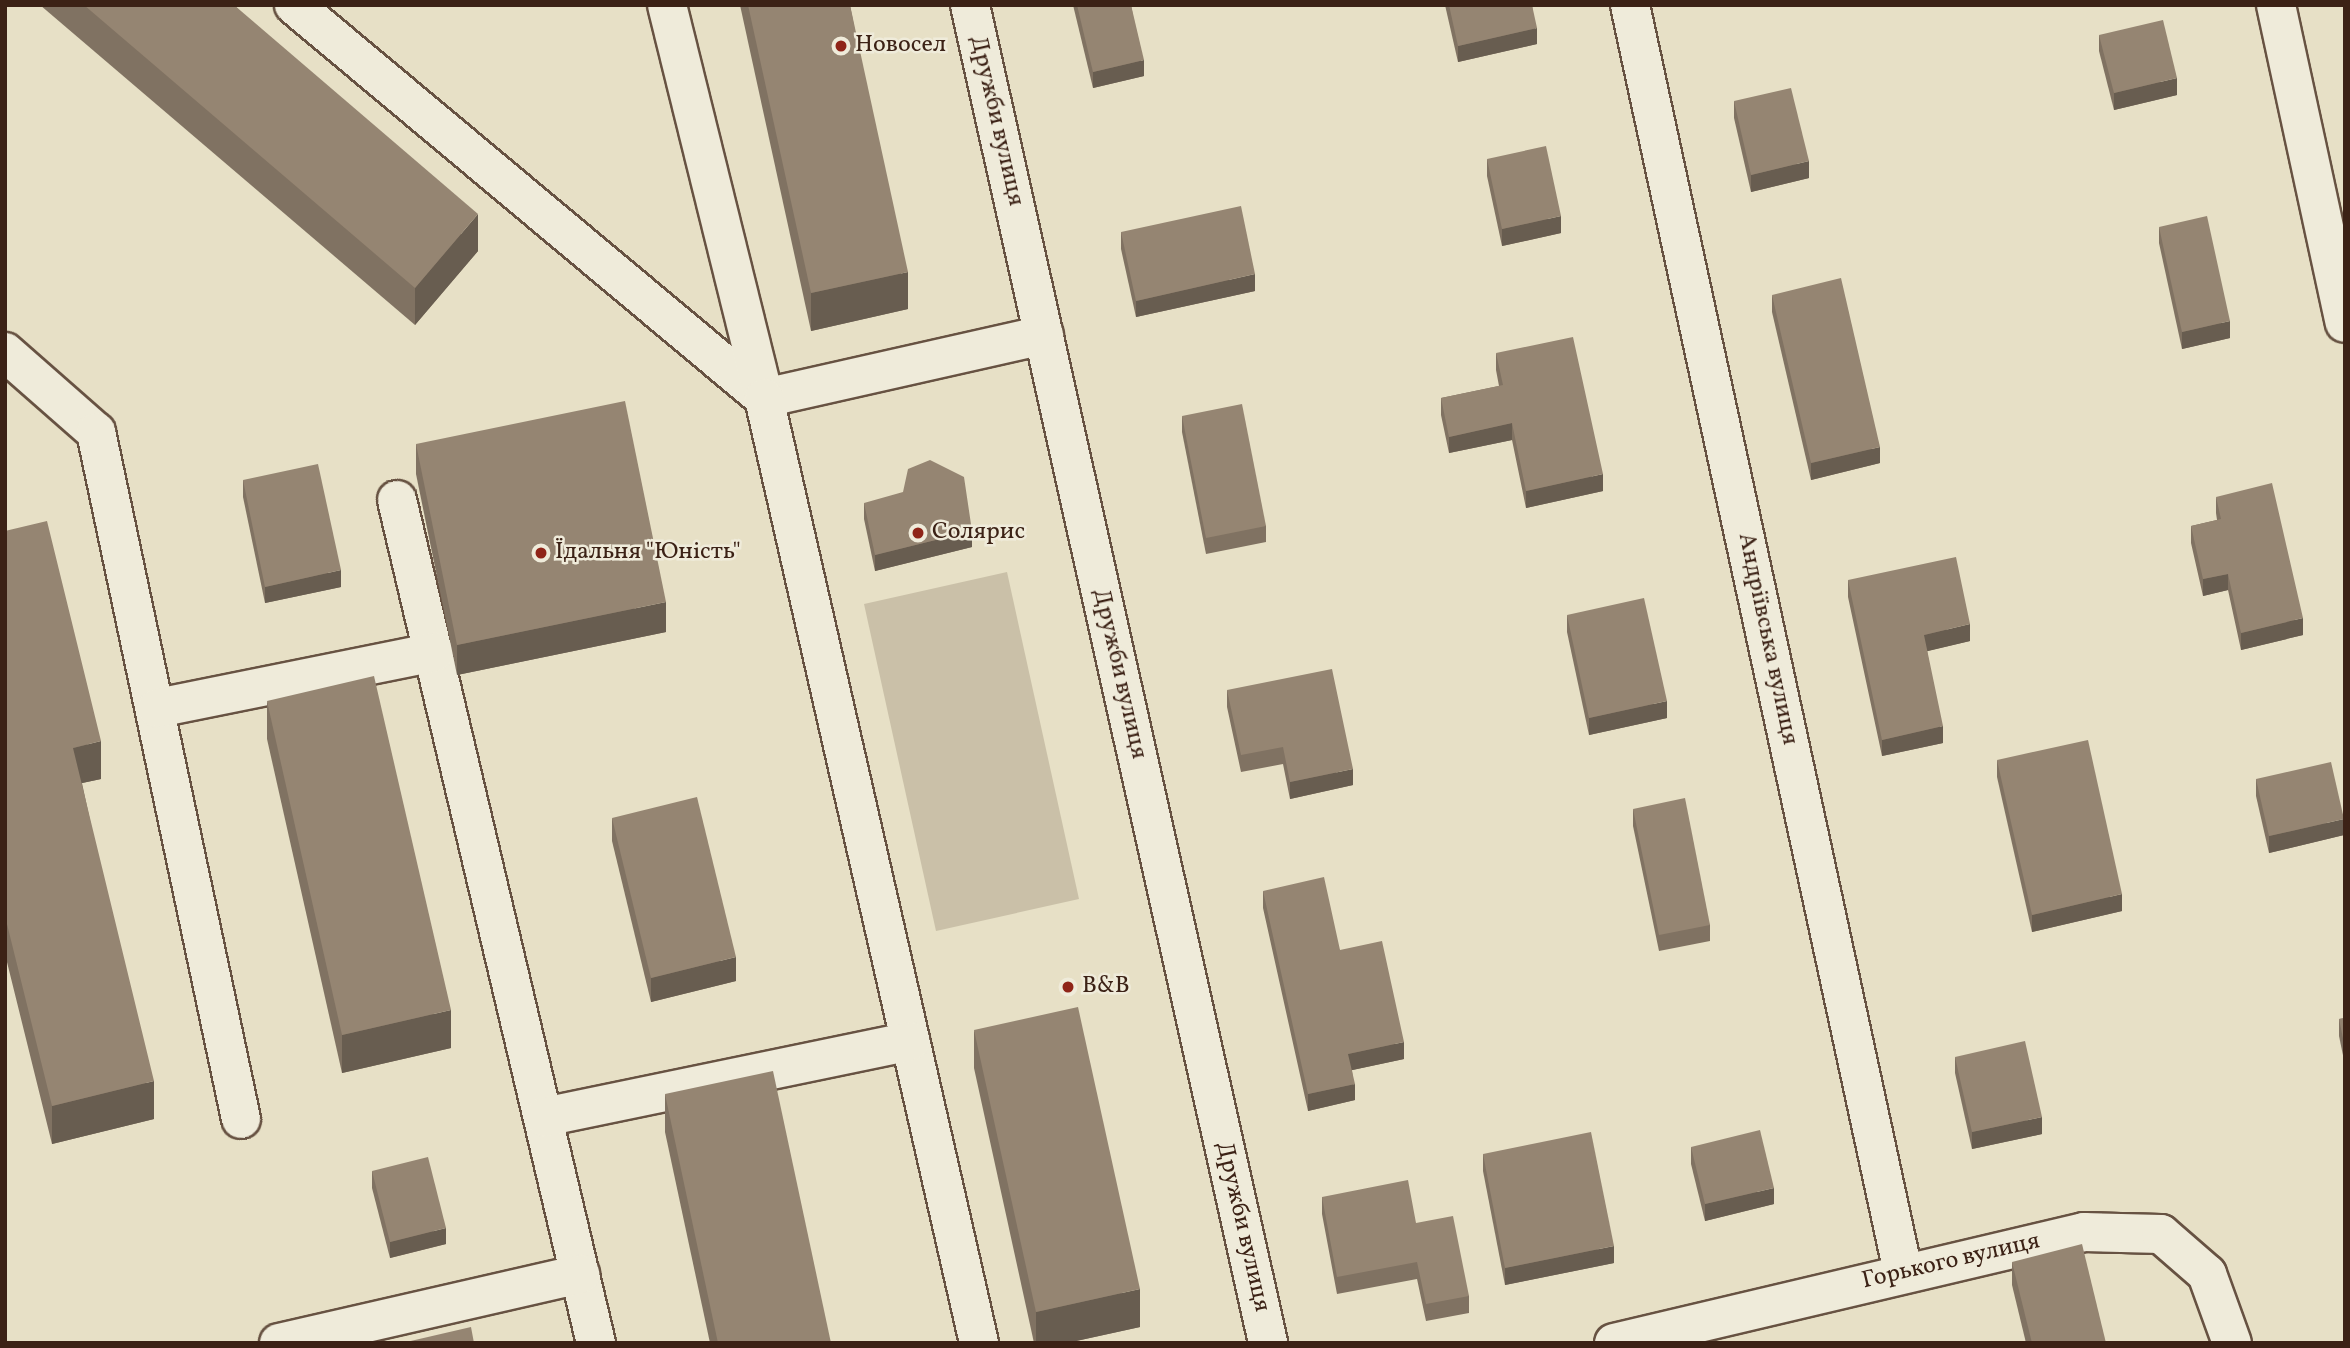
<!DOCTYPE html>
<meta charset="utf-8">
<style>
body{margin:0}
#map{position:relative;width:2350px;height:1348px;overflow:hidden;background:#e7e0c6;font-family:Vollkorn,serif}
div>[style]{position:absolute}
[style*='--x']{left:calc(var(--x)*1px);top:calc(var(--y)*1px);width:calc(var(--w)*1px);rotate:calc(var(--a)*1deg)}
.green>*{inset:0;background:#cac0a8}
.roads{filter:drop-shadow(2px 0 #675242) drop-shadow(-2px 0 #675242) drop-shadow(0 2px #675242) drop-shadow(0 -2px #675242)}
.minor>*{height:38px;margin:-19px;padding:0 19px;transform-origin:19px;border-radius:19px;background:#efebda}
.wall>*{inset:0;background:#807262}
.shaded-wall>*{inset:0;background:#685d50}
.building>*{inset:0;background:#958572}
.dots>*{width:19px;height:19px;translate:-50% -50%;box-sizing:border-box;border:4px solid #efebda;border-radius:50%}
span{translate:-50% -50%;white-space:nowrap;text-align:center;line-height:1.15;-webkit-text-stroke:5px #efebda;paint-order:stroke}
.poi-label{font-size:24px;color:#3c2216}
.left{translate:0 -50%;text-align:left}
.street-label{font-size:24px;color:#3c2216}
.frame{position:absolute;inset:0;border:7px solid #3c2216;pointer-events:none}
</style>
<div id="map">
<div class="green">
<div style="clip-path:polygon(1007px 572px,1079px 899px,936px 931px,864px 604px)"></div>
</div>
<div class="roads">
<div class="minor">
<div style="--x:294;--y:5;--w:613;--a:39.9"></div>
<div style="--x:764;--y:398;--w:287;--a:-12.7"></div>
<div style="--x:667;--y:5;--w:405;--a:76.1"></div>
<div style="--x:764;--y:398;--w:969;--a:77.18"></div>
<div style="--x:970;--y:5;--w:1371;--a:77.44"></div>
<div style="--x:1630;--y:5;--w:1296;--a:77.84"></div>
<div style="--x:2276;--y:5;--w:325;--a:77.8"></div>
<div style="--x:5;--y:352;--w:121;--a:41.3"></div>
<div style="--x:96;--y:432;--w:702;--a:78.08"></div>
<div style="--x:397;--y:500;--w:866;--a:76.72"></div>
<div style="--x:157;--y:708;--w:283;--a:-11.4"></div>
<div style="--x:544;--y:1117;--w:374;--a:-11.7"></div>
<div style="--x:279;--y:1343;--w:309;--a:-12.9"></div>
<div style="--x:1614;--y:1343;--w:483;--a:-13.3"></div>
<div style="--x:2084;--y:1232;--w:77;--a:1.5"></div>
<div style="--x:2161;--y:1234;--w:61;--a:41"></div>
<div style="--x:2207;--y:1274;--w:73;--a:70.1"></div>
</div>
</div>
<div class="wall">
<div style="clip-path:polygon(40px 5px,234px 5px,478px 251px,415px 325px)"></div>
<div style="clip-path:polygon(740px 5px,850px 5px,908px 309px,811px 331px)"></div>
<div style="clip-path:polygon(1073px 5px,1131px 5px,1144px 76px,1093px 88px)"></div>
<div style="clip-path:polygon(1445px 5px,1532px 5px,1537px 44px,1458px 62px)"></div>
<div style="clip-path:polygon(2099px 35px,2177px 95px,2114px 110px,2099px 51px)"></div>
<div style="clip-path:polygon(1734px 101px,1809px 178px,1751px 192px,1734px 118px)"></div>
<div style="clip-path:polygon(1487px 159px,1561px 233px,1502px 246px,1487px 176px)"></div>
<div style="clip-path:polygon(2159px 227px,2230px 338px,2182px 349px,2159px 243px)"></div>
<div style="clip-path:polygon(1121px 232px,1255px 291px,1136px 317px,1121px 249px)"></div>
<div style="clip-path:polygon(1772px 295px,1880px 463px,1811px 480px,1772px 312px)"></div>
<div style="clip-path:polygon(1496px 353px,1603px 491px,1526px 508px,1512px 440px,1449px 453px,1441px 415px,1441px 398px,1499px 386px,1496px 370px)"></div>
<div style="clip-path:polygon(1182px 416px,1266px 526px,1266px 542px,1206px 554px,1182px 432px)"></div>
<div style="clip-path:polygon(416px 444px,666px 632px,457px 675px,416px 474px)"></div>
<div style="clip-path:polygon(243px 480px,341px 587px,265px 603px,243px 497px)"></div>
<div style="clip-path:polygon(2216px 497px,2303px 635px,2241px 650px,2228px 590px,2203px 596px,2191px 543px,2191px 526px,2217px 520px,2216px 513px)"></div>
<div style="clip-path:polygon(864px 503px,972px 547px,875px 571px,864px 519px)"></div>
<div style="clip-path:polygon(5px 531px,101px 779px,82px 783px,154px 1119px,52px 1144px,5px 954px)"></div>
<div style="clip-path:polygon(1848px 580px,1970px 641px,1927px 651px,1943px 743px,1882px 756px,1848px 597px)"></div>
<div style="clip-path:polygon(1567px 615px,1667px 718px,1589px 735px,1567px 632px)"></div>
<div style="clip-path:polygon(1227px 690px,1353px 785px,1290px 799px,1283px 764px,1241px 772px,1227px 707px)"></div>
<div style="clip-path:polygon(267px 701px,451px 1048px,342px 1073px,267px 739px)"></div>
<div style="clip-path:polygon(1997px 760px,2122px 911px,2032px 932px,1997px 777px)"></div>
<div style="clip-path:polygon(2256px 779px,2344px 835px,2269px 853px,2256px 796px)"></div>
<div style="clip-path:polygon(1633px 809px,1710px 925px,1710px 941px,1659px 951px,1633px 826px)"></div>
<div style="clip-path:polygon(612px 818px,736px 981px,651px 1002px,612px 841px)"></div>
<div style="clip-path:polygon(1263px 891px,1340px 950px,1404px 1059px,1352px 1070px,1355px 1100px,1308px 1111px,1263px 908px)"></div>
<div style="clip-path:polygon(2345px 1018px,2345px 1065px,2339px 1036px,2339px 1019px)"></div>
<div style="clip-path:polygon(974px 1030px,1140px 1327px,1067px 1343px,1034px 1343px,974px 1068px)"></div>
<div style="clip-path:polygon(1955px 1057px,2042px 1134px,1972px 1149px,1955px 1073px)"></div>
<div style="clip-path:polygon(665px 1094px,831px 1343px,710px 1343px,665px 1132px)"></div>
<div style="clip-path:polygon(1691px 1147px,1774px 1204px,1705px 1221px,1691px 1164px)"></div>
<div style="clip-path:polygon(1483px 1154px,1614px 1263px,1505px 1285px,1483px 1171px)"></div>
<div style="clip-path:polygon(372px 1171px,446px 1244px,390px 1258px,372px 1188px)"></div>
<div style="clip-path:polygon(1322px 1197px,1416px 1223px,1469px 1296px,1469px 1313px,1426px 1321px,1417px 1279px,1337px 1294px,1322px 1214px)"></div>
<div style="clip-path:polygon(2012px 1262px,2106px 1343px,2026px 1343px,2012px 1285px)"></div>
</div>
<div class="shaded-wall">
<div style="clip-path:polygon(1537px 28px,1537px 44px,1458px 62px,1458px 46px)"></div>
<div style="clip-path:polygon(1144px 60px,1144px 76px,1093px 88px,1093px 72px)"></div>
<div style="clip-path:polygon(2177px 78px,2177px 95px,2114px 110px,2114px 93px)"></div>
<div style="clip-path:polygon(1809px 161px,1809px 178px,1751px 192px,1751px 175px)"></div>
<div style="clip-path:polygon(478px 214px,478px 251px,415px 325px,415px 288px)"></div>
<div style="clip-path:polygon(1561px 216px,1561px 233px,1502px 246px,1502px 229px)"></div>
<div style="clip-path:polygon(908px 272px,908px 309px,811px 331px,811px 293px)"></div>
<div style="clip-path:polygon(1255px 274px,1255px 291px,1136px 317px,1136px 301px)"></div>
<div style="clip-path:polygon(2230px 321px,2230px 338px,2182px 349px,2182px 332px)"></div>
<div style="clip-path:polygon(1512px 423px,1512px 440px,1449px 453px,1449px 437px)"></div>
<div style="clip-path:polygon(1880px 447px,1880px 463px,1811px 480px,1811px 463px)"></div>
<div style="clip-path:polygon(1603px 474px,1603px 491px,1526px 508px,1526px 491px)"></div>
<div style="clip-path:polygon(972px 531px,972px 547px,875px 571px,875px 555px)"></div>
<div style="clip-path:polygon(341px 570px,341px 587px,265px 603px,265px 587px)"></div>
<div style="clip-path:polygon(2228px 574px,2228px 590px,2203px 596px,2203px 579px)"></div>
<div style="clip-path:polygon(666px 602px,666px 632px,457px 675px,457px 645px)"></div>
<div style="clip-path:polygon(2303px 618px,2303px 635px,2241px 650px,2241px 633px)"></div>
<div style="clip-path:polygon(1970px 624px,1970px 641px,1924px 652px,1924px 635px)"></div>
<div style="clip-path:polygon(1667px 701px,1667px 718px,1589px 735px,1589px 718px)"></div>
<div style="clip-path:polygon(1943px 726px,1943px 743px,1882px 756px,1882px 740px)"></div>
<div style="clip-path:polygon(101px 741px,101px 779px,73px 785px,73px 748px)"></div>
<div style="clip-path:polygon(1353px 769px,1353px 785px,1290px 799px,1290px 782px)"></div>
<div style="clip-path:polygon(2344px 819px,2344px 835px,2269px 853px,2269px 836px)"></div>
<div style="clip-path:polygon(2122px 894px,2122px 911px,2032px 932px,2032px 915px)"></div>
<div style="clip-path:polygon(736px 957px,736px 981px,651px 1002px,651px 978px)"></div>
<div style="clip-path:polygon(451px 1010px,451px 1048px,342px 1073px,342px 1035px)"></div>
<div style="clip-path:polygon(1404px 1042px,1404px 1059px,1348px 1071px,1348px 1054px)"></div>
<div style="clip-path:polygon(154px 1081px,154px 1119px,52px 1144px,52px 1106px)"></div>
<div style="clip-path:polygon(1355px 1084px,1355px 1100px,1308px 1111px,1308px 1094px)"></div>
<div style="clip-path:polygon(2042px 1117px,2042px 1134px,1972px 1149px,1972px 1132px)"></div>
<div style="clip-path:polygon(1774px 1188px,1774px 1204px,1705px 1221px,1705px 1204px)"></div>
<div style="clip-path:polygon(446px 1228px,446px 1244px,390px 1258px,390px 1242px)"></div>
<div style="clip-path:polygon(1614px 1246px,1614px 1263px,1505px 1285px,1505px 1268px)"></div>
<div style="clip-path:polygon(1140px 1289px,1140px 1327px,1067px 1343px,1036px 1343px,1036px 1312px)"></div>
</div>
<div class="building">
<div style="clip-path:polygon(84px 5px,234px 5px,478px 214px,415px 288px)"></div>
<div style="clip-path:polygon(748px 5px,850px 5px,908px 272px,811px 293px)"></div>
<div style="clip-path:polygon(1077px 5px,1131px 5px,1144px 60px,1093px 72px)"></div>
<div style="clip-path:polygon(1449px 5px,1532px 5px,1537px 28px,1458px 46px)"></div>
<div style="clip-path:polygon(2163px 20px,2177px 78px,2114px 93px,2099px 35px)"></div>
<div style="clip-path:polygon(1791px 88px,1809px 161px,1751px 175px,1734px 101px)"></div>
<div style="clip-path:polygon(1546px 146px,1561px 216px,1502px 229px,1487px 159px)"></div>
<div style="clip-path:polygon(1241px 206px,1255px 274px,1136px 301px,1121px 232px)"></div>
<div style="clip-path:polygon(2207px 216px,2230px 321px,2182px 332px,2159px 227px)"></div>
<div style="clip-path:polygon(1841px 278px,1880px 447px,1811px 463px,1772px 295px)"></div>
<div style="clip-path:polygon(1573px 337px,1603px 474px,1526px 491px,1512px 423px,1449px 437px,1441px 398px,1503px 385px,1496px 353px)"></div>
<div style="clip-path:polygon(625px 401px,666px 602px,457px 645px,416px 444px)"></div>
<div style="clip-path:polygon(1242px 404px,1266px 526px,1206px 538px,1182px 416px)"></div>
<div style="clip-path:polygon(930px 460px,964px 477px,972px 531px,875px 555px,864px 503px,903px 492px,908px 469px)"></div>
<div style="clip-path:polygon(318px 464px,341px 570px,265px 587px,243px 480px)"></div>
<div style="clip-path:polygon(2272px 483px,2303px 618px,2241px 633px,2228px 574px,2203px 579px,2191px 526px,2221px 519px,2216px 497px)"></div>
<div style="clip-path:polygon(47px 521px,101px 741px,73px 748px,154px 1081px,52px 1106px,5px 916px,5px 531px)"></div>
<div style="clip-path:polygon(1956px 557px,1970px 624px,1924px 635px,1943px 726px,1882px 740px,1848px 580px)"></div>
<div style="clip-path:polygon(1644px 598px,1667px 701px,1589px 718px,1567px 615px)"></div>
<div style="clip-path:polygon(1332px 669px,1353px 769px,1290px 782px,1283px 747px,1241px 755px,1227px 690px)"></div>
<div style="clip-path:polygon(374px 676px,451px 1010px,342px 1035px,267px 701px)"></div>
<div style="clip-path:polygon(2088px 740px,2122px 894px,2032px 915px,1997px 760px)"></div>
<div style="clip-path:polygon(2331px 762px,2344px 819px,2269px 836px,2256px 779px)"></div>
<div style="clip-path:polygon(697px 797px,736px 957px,651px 978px,612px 818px)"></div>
<div style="clip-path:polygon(1685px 798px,1710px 925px,1659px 935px,1633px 809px)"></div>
<div style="clip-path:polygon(1324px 877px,1340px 950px,1382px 941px,1404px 1042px,1348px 1054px,1355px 1084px,1308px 1094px,1263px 891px)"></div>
<div style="clip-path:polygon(1078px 1007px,1140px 1289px,1036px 1312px,974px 1030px)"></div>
<div style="clip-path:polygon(2345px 1018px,2345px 1048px,2339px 1019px)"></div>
<div style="clip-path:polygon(2025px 1041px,2042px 1117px,1972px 1132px,1955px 1057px)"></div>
<div style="clip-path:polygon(773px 1071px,831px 1343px,718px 1343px,665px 1094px)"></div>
<div style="clip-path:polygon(1760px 1130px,1774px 1188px,1705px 1204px,1691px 1147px)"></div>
<div style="clip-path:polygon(1591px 1132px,1614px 1246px,1505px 1268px,1483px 1154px)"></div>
<div style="clip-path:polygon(428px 1157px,446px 1228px,390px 1242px,372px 1171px)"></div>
<div style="clip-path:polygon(1408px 1180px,1416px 1223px,1453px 1216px,1469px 1296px,1426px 1304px,1417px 1262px,1337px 1277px,1322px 1197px)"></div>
<div style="clip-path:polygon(2082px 1244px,2106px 1343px,2032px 1343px,2012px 1262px)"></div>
<div style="clip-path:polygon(471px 1327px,474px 1343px,402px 1343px)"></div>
</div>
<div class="dots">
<div style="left:841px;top:46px;background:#8f2418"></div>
<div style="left:918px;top:533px;background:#8f2418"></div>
<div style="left:541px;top:553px;background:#8f2418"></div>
<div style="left:1068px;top:987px;background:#8f2418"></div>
</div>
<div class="poi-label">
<span class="left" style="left:855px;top:46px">Новосел</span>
<span class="left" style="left:932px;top:533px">Солярис</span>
<span class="left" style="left:555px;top:553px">Їдальня "Юність"</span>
<span class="left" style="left:1082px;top:987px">В&amp;В</span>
</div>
<div class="street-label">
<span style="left:996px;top:121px;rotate:77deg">Дружби вулиця</span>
<span style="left:1767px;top:639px;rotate:78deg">Андріївська вулиця</span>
<span style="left:1119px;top:674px;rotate:77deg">Дружби вулиця</span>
<span style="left:1242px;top:1227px;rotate:77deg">Дружби вулиця</span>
<span style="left:1951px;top:1262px;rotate:-13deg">Горького вулиця</span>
</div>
<div class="frame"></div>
</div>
